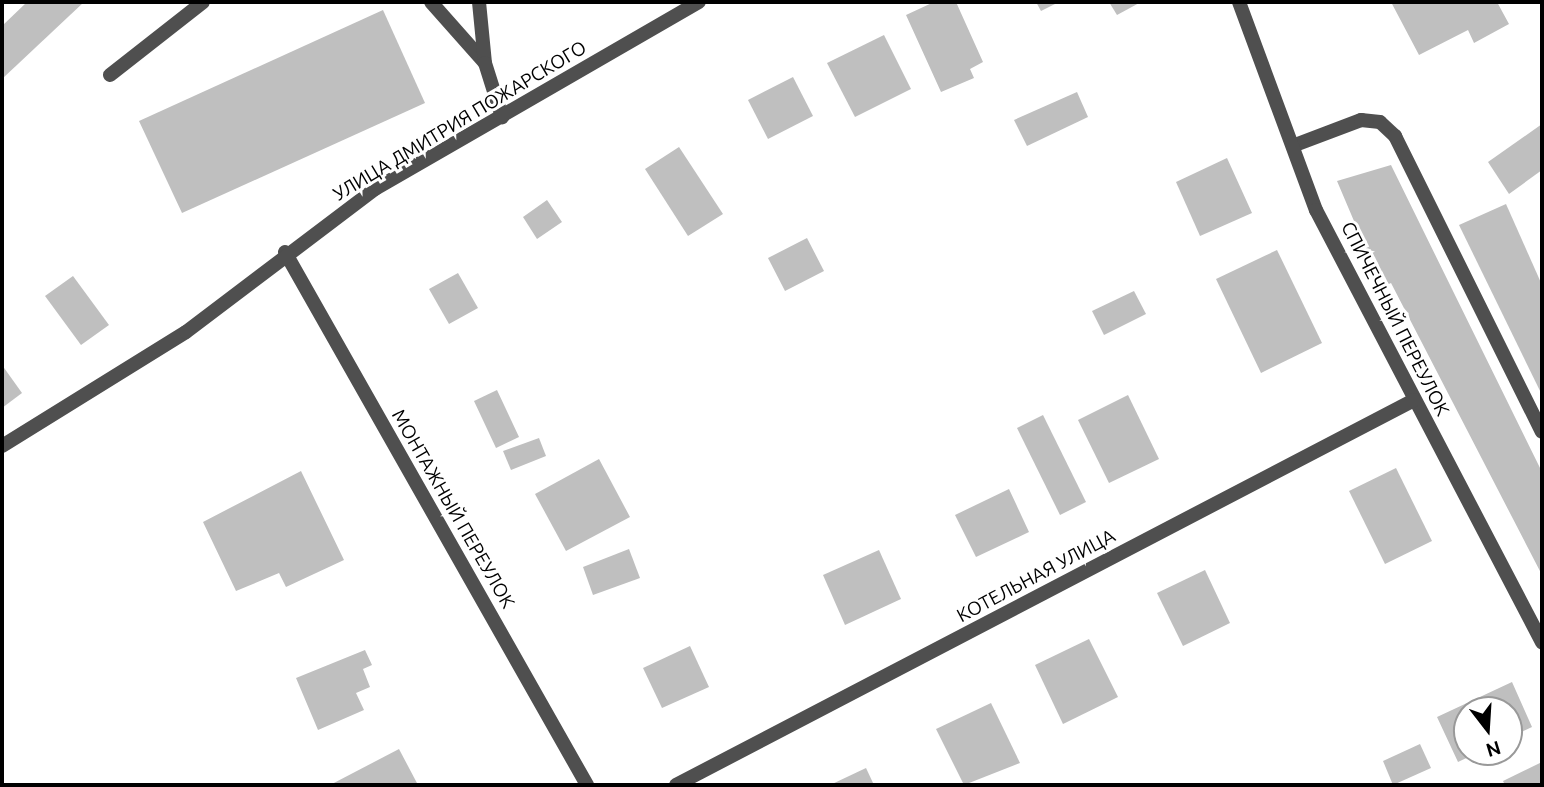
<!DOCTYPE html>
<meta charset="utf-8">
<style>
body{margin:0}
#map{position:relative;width:1544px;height:787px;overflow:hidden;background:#fff;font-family:Ubuntu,sans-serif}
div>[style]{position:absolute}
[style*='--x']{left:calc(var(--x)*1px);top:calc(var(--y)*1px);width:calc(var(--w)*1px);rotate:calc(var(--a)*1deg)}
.building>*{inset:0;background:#bfbfbf}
.service>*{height:14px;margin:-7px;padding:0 7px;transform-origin:7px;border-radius:7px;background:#4f4f4f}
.minor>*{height:14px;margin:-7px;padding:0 7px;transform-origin:7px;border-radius:7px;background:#4f4f4f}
span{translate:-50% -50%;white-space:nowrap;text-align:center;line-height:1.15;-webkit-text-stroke:6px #fff;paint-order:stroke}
.street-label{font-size:19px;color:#000}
.frame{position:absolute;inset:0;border:4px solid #000;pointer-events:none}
.north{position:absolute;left:1453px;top:696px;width:70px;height:70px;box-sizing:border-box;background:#fff;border:2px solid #999;border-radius:50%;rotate:163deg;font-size:19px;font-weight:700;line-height:28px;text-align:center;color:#000}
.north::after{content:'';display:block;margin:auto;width:24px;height:32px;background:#000;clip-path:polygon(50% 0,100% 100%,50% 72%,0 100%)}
</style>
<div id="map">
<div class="building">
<div style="clip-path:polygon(27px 2px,84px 2px,2px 79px,2px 26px)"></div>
<div style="clip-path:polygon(934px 2px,956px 2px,983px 62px,970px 69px,974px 78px,941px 92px,906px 15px)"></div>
<div style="clip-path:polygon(1036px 2px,1059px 2px,1041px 11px)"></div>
<div style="clip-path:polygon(1109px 2px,1141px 2px,1117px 15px)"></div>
<div style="clip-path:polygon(1391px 2px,1497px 2px,1509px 24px,1474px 43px,1468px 30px,1419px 55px)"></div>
<div style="clip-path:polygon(383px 10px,425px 103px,182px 213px,139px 121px)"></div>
<div style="clip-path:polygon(884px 35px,911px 89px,855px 117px,827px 63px)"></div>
<div style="clip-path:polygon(793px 77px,813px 116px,768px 139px,748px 100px)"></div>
<div style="clip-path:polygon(1077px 92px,1088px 117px,1027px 146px,1014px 120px)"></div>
<div style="clip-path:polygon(1542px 124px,1542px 170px,1509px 194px,1488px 162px)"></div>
<div style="clip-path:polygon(679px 147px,723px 214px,688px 236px,645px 169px)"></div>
<div style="clip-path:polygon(1227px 158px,1252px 213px,1200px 236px,1176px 182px)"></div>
<div style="clip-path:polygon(1391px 165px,1542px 472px,1542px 575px,1391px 283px,1382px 287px,1337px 181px)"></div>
<div style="clip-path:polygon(547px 200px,562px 222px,537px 239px,523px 217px)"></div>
<div style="clip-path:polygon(1506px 204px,1542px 285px,1542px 395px,1459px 225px)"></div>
<div style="clip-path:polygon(807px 238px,824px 271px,785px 291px,768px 258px)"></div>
<div style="clip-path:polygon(1277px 250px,1322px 343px,1261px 373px,1216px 279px)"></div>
<div style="clip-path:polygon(458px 273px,478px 308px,449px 324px,429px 289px)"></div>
<div style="clip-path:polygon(73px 276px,109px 325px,81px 345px,45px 296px)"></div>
<div style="clip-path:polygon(1134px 291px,1146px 314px,1104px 335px,1092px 311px)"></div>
<div style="clip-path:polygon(2px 365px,22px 393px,2px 408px)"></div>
<div style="clip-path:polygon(497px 390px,519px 437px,496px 448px,474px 401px)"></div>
<div style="clip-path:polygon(1128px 395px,1159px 459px,1109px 483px,1078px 420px)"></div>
<div style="clip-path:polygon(1043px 415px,1086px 502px,1060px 515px,1017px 428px)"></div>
<div style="clip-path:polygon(539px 438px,546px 456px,511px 470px,503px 451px)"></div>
<div style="clip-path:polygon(599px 459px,630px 517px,566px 551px,535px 494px)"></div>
<div style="clip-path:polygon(1396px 468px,1432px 541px,1385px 564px,1349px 491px)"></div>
<div style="clip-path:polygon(301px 471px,344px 560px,286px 587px,279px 573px,236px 591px,203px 522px)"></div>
<div style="clip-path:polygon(1009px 489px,1029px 532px,976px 557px,955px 515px)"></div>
<div style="clip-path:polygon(629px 549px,640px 578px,593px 595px,583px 567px)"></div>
<div style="clip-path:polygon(879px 550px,901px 599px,845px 625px,823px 575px)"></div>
<div style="clip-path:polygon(1205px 570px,1230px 623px,1183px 646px,1157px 593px)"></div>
<div style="clip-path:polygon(1089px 639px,1118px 697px,1063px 724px,1035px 665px)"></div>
<div style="clip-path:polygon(690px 646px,709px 687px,662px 708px,643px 668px)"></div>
<div style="clip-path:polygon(365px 650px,372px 665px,363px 669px,370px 687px,356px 693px,364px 710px,318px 730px,296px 678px)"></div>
<div style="clip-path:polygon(1512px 682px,1532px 727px,1509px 738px,1509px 710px,1467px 710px,1467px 752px,1479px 752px,1458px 762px,1437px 717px)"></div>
<div style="clip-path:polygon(991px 703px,1020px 763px,964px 785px,936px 729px)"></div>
<div style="clip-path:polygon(1420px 744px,1431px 768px,1393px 785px,1383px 761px)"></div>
<div style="clip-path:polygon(399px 749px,418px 785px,330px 785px)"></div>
<div style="clip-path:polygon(1542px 762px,1542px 785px,1505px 785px,1503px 781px)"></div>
<div style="clip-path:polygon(866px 768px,874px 785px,830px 785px)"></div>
</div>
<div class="service">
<div style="--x:431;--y:2;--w:80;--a:48.5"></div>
<div style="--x:479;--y:2;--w:61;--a:84.4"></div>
<div style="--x:485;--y:63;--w:57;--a:72.5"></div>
<div style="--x:110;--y:75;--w:118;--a:-38.1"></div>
<div style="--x:1295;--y:145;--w:71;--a:-20.7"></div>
<div style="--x:1361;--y:120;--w:19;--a:6"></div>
<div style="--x:1380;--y:122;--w:21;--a:43"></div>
<div style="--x:1395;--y:136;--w:330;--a:63.6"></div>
</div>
<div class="minor">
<div style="--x:1239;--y:2;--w:222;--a:69.7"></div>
<div style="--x:1316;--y:210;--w:488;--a:62.4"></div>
<div style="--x:285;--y:252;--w:613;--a:60.46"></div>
<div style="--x:2;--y:446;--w:216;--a:-31.8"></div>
<div style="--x:186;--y:332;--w:237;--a:-37.1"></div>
<div style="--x:375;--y:189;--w:374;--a:-30"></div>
<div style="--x:676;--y:785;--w:832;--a:-27.55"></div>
</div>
<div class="street-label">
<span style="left:460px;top:121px;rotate:-31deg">УЛИЦА ДМИТРИЯ ПОЖАРСКОГО</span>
<span style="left:1395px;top:319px;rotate:63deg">СПИЧЕЧНЫЙ ПЕРЕУЛОК</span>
<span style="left:453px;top:509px;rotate:60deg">МОНТАЖНЫЙ ПЕРЕУЛОК</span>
<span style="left:1036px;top:576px;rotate:-28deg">КОТЕЛЬНАЯ УЛИЦА</span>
</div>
<div class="frame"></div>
<div class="north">N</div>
</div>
